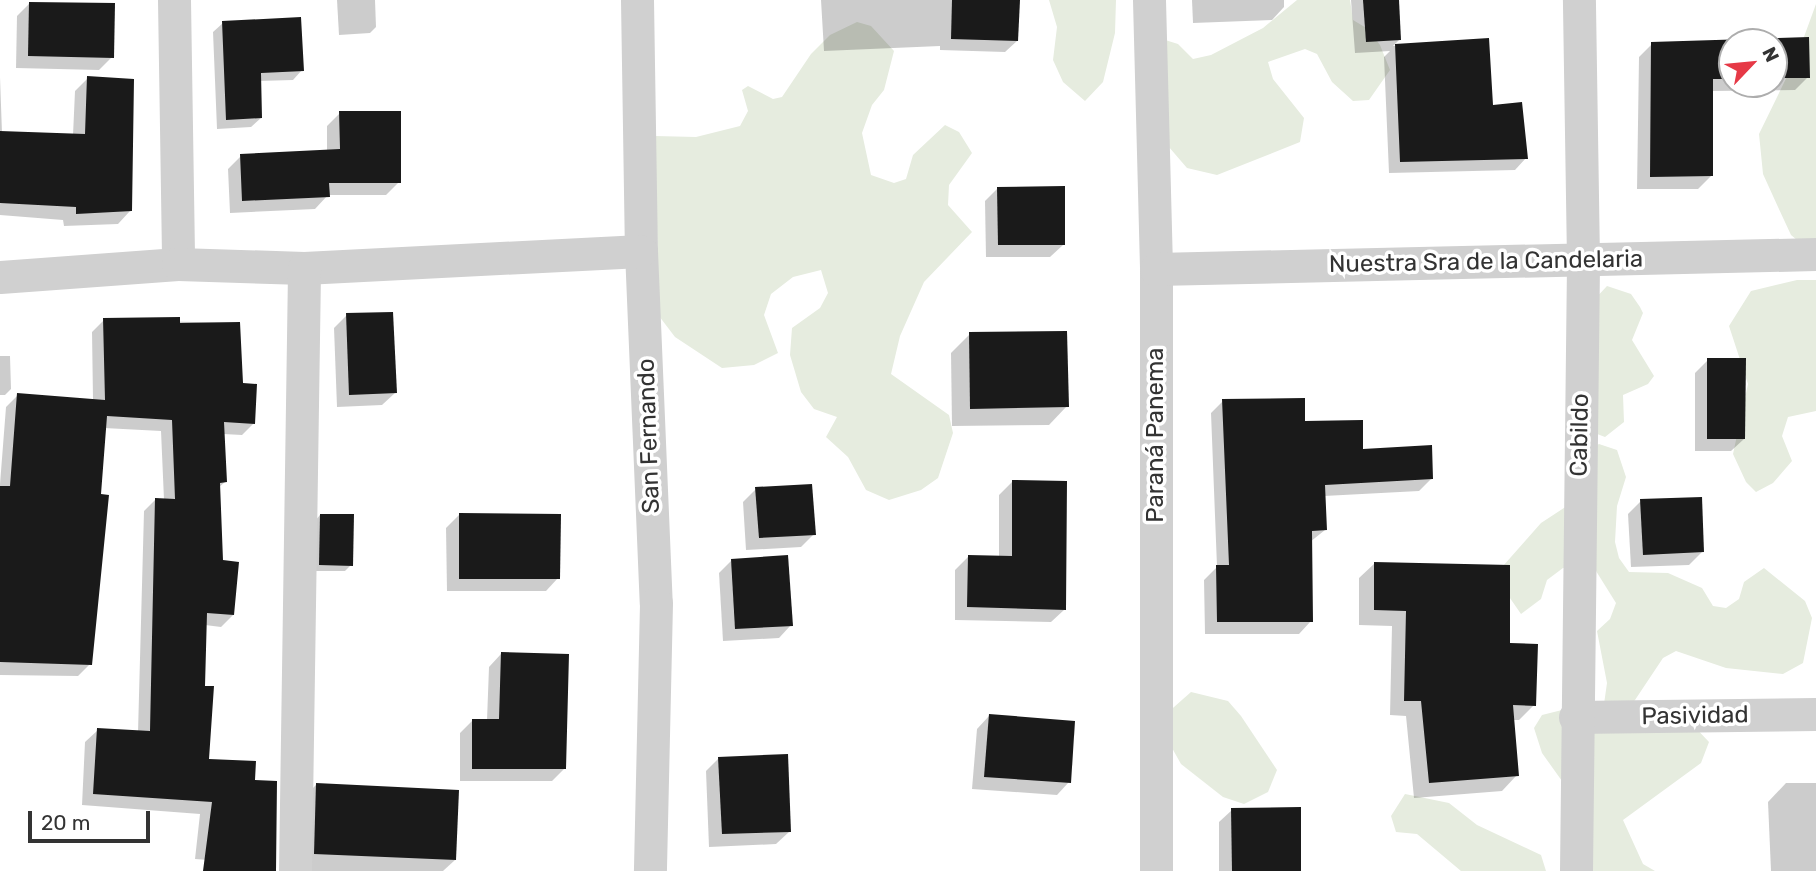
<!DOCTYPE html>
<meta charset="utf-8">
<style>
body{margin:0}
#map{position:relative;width:1816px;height:871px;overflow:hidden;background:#fff;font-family:Rubik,sans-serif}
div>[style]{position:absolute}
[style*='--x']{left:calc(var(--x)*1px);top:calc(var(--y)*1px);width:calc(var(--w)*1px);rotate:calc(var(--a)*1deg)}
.green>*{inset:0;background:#e6ecdf}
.shadow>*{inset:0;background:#0003}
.building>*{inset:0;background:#1a1a1a}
.minor>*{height:33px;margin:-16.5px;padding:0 16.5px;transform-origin:16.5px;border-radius:16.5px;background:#d0d0d0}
span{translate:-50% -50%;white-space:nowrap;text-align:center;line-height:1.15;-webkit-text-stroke:7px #fff;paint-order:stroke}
.street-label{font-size:24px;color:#333}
.north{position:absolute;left:1718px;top:28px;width:70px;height:70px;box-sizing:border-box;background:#fff;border:2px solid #adadad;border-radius:50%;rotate:64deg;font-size:19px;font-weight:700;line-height:28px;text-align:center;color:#333}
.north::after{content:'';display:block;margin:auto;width:24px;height:32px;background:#e63946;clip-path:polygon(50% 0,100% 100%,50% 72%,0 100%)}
.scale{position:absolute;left:28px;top:811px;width:122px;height:32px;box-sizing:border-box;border:4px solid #333;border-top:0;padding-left:9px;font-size:21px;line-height:24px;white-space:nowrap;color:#333;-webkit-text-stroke:5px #fff;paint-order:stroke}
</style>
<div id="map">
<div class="green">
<div style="clip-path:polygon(1049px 0,1116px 0,1115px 33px,1103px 82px,1085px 101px,1063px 82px,1053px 60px,1057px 27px)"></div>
<div style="clip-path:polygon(1297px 0,1350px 0,1353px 20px,1368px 29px,1380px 45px,1390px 70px,1369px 100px,1353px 101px,1332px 82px,1317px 54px,1305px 49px,1268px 62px,1273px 79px,1304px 118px,1300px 142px,1217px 175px,1187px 168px,1156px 132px,1162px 39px,1178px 44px,1193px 59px,1211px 55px,1263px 28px)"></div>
<div style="clip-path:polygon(1816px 4px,1816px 256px,1791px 235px,1778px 207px,1763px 174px,1759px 134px,1797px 56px)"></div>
<div style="clip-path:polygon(857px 22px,871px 26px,894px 51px,884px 90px,872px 105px,862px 133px,871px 175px,894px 183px,906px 179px,913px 155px,945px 125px,959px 132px,972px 153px,949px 185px,948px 205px,972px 232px,924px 282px,900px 336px,891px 374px,949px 415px,953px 433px,938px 478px,921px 490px,889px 500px,866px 490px,848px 457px,826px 437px,837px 417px,814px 409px,801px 392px,790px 355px,792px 328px,820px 308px,828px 293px,821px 270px,793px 277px,771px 294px,764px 315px,778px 353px,754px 365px,722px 368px,675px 337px,659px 316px,655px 136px,696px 137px,740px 126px,748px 111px,742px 90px,748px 86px,773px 99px,782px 97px,811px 54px,830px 35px)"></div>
<div style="clip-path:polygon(1797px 280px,1816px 280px,1816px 411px,1788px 417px,1782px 436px,1792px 461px,1773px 483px,1756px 492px,1746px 482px,1733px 454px,1748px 384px,1729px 326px,1751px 291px)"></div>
<div style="clip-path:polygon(1607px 286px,1631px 294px,1640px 307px,1643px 313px,1632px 340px,1654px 376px,1648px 384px,1623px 395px,1624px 422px,1605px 437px,1592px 432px,1594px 359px,1599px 350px,1580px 315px)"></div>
<div style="clip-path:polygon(1599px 444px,1617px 450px,1626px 477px,1617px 506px,1615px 542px,1619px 558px,1629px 572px,1668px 573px,1702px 588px,1713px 606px,1726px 608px,1739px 599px,1744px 582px,1764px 568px,1805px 601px,1812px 618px,1803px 663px,1783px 674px,1726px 668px,1676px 651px,1663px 658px,1631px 706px,1691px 723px,1709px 742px,1701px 763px,1623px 820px,1643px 864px,1655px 871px,1588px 871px,1567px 788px,1542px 753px,1534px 728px,1542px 715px,1570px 708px,1603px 711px,1607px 683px,1597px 631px,1610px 619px,1616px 603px,1591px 563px,1563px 568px,1547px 580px,1541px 599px,1521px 614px,1503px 588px,1503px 566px,1541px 523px,1570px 504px,1570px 460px)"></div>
<div style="clip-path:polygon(1191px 692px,1228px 701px,1241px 716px,1277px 770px,1268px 792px,1244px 804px,1223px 797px,1181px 764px,1167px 739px,1165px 715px)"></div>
<div style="clip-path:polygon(1405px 794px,1449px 803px,1477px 825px,1541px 855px,1546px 871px,1461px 871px,1417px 834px,1396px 832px,1391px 816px)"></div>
</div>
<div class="shadow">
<div style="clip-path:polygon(337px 0,375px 0,376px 27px,370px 33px,339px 35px)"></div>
<div style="clip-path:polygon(821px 0,1018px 0,1017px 41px,1005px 52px,940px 50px,940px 46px,824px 51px)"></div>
<div style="clip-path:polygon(1192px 0,1284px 0,1284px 7px,1272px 20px,1193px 23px)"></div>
<div style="clip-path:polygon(1351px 0,1397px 0,1400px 39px,1393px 46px,1487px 40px,1491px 107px,1526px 158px,1515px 170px,1389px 173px,1384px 57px,1390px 51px,1355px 53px)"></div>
<div style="clip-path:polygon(30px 3px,112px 57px,99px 70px,16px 68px,17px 16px)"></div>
<div style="clip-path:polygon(223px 23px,302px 70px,293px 80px,259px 81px,261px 118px,251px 127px,217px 129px,213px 32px)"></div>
<div style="clip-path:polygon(evenodd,1807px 39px,1808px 77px,1795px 90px,1711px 91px,1711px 176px,1698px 189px,1637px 189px,1639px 57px,1652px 44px,1807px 39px,1732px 42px,1774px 42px,1774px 84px,1732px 84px,1732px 42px)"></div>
<div style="clip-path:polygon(0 77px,2px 133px,73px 135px,75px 91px,88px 78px,130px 211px,118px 224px,64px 226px,63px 220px,0 215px)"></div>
<div style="clip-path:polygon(340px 113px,399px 182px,386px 195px,328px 195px,315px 209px,230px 213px,228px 169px,241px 156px,327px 151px,327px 126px)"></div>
<div style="clip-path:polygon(998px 188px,1063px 245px,1050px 257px,986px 257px,985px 201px)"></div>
<div style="clip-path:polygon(347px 315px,395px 393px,382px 405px,337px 407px,334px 328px)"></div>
<div style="clip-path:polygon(104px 320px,239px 323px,241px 385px,254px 423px,242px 435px,223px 434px,225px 482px,218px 488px,221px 562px,233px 615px,221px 627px,205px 625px,203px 687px,207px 760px,253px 782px,262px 864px,195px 859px,200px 814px,82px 805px,85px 742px,98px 730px,138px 732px,144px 511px,156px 499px,164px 500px,161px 431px,104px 428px,90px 664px,78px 676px,0 675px,0 484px,6px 407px,18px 395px,93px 400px,92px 332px)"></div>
<div style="clip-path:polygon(970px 334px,1067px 406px,1049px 425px,952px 426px,951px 353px)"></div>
<div style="clip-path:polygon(0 356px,10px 356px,11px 389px,5px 395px,0 395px)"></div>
<div style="clip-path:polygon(1708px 360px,1744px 439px,1731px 451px,1695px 451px,1695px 373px)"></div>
<div style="clip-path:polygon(1223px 401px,1303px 423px,1431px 479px,1419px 491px,1324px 496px,1325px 530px,1310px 542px,1311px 621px,1299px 634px,1205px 634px,1204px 580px,1217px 567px,1211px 413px)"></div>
<div style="clip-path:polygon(1012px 482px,1064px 610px,1051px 622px,955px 620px,955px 570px,968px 557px,999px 558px,999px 495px)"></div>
<div style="clip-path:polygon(756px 489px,814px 534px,801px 547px,746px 550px,743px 502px)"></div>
<div style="clip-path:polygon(1641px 501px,1702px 552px,1689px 565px,1631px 567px,1628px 514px)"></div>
<div style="clip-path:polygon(320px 515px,351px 565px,345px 571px,314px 571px,314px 522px)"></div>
<div style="clip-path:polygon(459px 515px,558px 578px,546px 591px,447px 591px,446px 528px)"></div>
<div style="clip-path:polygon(732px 560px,791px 625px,779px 638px,723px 641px,719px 573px)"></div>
<div style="clip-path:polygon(1375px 563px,1508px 644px,1534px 705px,1519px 720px,1513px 720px,1517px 775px,1502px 791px,1414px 798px,1406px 716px,1390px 715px,1392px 626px,1359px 625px,1359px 578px)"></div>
<div style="clip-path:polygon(501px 654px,565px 768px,552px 781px,460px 781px,460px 733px,473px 720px,487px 720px,489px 667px)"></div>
<div style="clip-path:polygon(989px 716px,1069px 782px,1057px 795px,972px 789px,977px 729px)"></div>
<div style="clip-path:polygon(719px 758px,789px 832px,776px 844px,709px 847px,706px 771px)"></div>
<div style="clip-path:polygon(1786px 783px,1816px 783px,1816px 871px,1771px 871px,1768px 802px)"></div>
<div style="clip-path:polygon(316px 785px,455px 860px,443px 871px,297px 871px,298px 803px)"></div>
<div style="clip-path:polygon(1232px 810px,1300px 871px,1219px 871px,1219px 822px)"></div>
</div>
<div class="building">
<div style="clip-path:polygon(952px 0,1020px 0,1018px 41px,951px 39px)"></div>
<div style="clip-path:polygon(1363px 0,1399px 0,1401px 40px,1366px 42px)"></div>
<div style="clip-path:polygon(29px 2px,115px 3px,114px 58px,28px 56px)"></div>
<div style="clip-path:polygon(301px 17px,304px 71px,261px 73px,262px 118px,226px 120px,222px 21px)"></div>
<div style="clip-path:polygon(1809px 37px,1810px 78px,1774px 78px,1774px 42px,1732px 42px,1732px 79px,1713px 79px,1713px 176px,1650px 177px,1651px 42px)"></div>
<div style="clip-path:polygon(1489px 38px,1493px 105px,1522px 102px,1528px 159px,1400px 162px,1395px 44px)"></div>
<div style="clip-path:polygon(87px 76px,134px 79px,132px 211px,76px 214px,76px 207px,0 203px,0 131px,85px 134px)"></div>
<div style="clip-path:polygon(339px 111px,401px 111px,401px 183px,329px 183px,330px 197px,242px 201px,240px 154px,340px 149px)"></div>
<div style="clip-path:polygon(1065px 186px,1065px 245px,998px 245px,997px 187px)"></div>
<div style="clip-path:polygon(393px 312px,397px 393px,349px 395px,346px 313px)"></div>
<div style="clip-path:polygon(180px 317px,180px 323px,240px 322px,243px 383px,257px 384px,255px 424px,224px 422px,227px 482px,220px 483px,223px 560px,239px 562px,234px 615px,207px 613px,205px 686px,214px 686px,209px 759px,256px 761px,255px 780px,277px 781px,276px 871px,203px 871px,212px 802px,93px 794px,97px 728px,150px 731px,155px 498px,175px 499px,172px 420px,107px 416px,101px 494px,109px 495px,92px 665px,0 662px,0 486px,10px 486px,17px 393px,105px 400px,103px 318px)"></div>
<div style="clip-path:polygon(1067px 331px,1069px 407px,970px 409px,969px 332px)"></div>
<div style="clip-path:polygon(1707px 358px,1746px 358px,1745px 439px,1707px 439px)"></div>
<div style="clip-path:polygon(1305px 398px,1305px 421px,1363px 420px,1363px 449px,1432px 445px,1433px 479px,1325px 485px,1327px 530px,1312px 531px,1313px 622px,1217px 622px,1216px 565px,1229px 565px,1222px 399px)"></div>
<div style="clip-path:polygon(1012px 480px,1067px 481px,1066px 610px,967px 607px,968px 555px,1012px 556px)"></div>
<div style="clip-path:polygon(812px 484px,816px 535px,759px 538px,755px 487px)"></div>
<div style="clip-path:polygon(1702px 497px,1704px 552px,1643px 555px,1640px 499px)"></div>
<div style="clip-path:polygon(459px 513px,561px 514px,560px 579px,459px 579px)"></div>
<div style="clip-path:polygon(320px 514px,354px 514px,353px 566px,319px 565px)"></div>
<div style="clip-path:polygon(788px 555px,793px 626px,735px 629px,731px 559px)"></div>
<div style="clip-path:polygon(1374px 562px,1510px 565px,1510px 643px,1538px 644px,1536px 706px,1513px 705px,1519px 776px,1429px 783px,1421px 701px,1404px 701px,1406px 611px,1374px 610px)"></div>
<div style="clip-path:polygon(501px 652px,569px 654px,566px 769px,472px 769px,472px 719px,499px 719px)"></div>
<div style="clip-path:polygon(989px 714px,1075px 721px,1071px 783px,984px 777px)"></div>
<div style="clip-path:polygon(788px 754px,791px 832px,722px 834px,718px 757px)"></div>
<div style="clip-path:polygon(316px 783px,459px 790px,456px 860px,314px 854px)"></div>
<div style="clip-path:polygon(1301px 807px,1301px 871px,1232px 871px,1231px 808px)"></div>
</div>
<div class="minor">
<div style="--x:174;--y:0;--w:264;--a:89.1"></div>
<div style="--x:637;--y:0;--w:251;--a:89.1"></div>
<div style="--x:641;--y:251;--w:352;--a:87.6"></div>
<div style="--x:656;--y:603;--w:268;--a:91.3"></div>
<div style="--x:1149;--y:0;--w:269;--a:88.5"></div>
<div style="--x:1156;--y:269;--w:602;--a:90"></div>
<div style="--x:1156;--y:269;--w:660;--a:-1.3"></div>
<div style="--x:0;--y:277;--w:178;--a:-4.2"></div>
<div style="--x:178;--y:264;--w:126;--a:1.8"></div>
<div style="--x:304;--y:268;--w:337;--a:-2.9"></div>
<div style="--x:1575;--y:717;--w:241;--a:-0.7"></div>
<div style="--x:295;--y:871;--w:603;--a:-89.14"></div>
<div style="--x:1576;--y:871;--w:611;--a:-89.34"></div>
<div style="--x:1583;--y:260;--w:260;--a:-90.9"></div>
</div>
<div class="street-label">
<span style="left:1486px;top:262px;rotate:-1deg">Nuestra Sra de la Candelaria</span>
<span style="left:1156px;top:435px;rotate:-90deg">Paraná Panema</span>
<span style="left:1580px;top:435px;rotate:-89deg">Cabildo</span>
<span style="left:649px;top:436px;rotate:-92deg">San Fernando</span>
<span style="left:1695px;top:716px;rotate:-1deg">Pasividad</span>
</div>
<div class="north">N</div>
<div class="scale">20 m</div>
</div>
